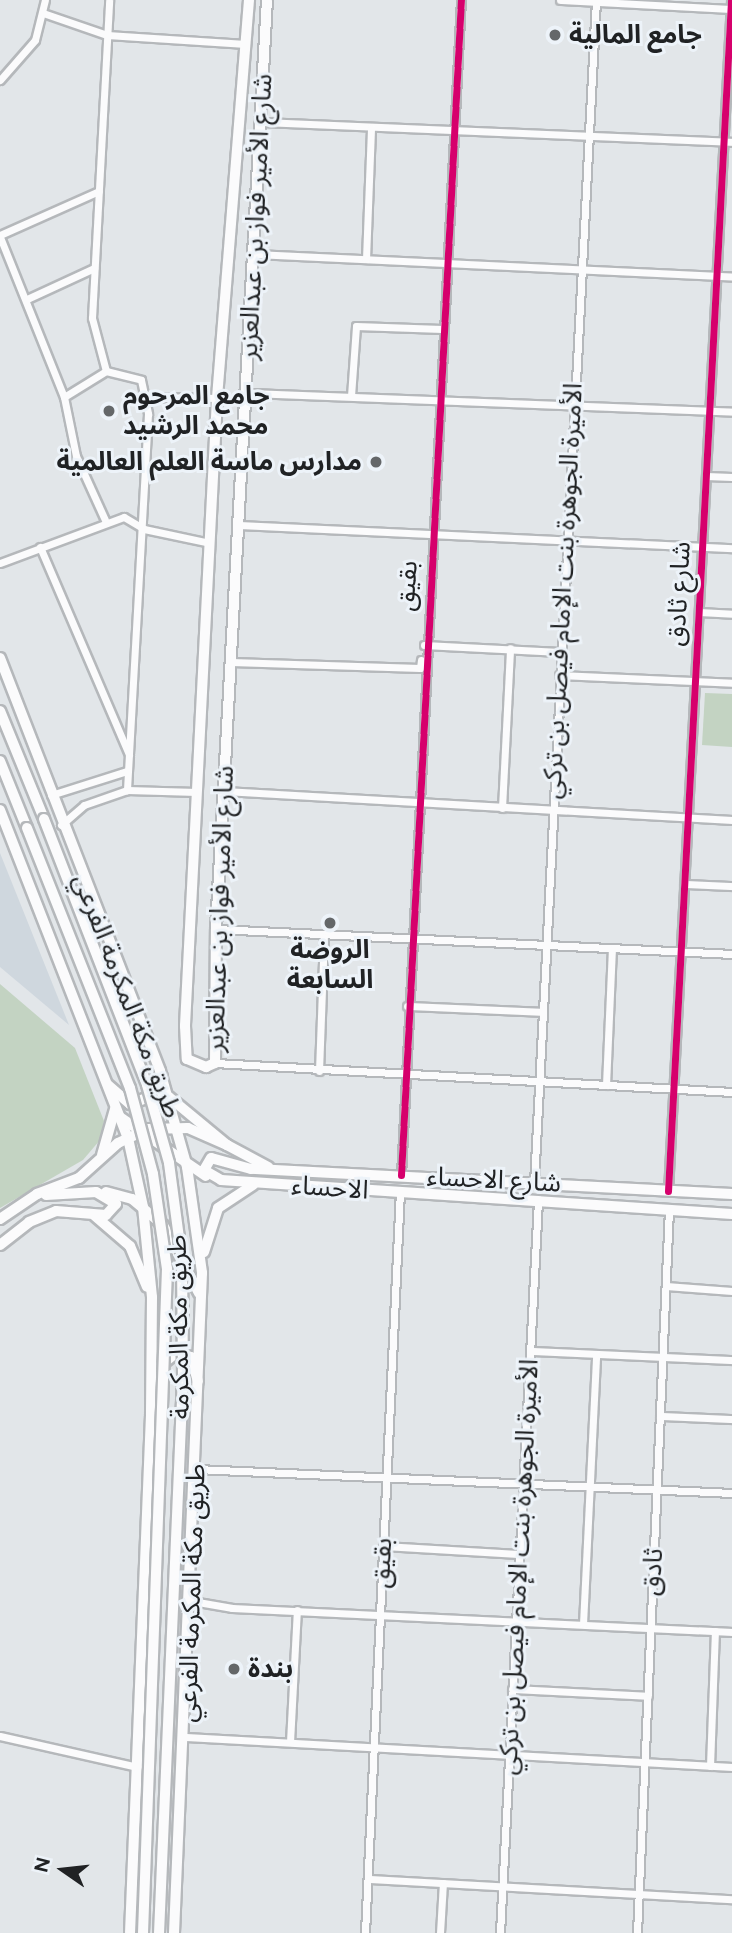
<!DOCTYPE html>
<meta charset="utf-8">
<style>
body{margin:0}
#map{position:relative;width:732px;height:1933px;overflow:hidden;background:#e2e6e9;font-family:Figtree,"Noto Sans Arabic",sans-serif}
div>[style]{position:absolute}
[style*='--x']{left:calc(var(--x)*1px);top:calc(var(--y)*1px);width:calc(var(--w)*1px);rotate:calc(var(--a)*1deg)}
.built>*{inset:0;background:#cfd7de}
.green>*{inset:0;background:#c3d3c2}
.roads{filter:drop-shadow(2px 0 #b5b8bb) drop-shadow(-2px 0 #b5b8bb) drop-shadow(0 2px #b5b8bb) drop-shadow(0 -2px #b5b8bb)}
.minor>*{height:7px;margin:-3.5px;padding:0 3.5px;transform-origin:3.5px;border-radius:3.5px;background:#fbfbfc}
.major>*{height:10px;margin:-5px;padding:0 5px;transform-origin:5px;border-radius:5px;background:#fbfbfc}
.highway>*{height:10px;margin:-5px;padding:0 5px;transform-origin:5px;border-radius:5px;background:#fbfbfc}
.bridges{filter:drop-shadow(2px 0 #b5b8bb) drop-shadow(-2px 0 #b5b8bb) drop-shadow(0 2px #b5b8bb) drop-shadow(0 -2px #b5b8bb)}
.highway-bridge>*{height:10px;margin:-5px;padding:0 5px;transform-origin:5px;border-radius:5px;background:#fbfbfc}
.cycleway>*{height:7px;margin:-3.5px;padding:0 3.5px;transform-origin:3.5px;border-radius:3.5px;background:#d6006c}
.dots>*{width:19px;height:19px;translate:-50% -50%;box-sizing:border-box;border:4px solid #edf3f9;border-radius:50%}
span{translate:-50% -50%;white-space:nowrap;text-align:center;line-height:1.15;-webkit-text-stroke:6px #edf3f9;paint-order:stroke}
.poi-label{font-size:26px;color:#202224;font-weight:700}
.left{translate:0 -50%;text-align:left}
.right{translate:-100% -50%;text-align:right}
.street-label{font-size:26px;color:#202224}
.north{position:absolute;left:28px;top:1835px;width:70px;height:70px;-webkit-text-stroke:5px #edf3f9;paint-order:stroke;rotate:284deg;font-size:19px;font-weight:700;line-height:28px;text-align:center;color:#202224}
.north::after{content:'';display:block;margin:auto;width:24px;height:32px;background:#202224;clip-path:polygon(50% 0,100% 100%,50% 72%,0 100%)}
</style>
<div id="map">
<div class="built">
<div style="clip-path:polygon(0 853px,69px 1025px,0 967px)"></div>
</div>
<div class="green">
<div style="clip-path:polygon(705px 693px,732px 694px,732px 747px,702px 745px)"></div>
<div style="clip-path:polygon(0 984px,75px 1048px,104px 1121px,100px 1140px,83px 1160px,0 1208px)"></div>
</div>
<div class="roads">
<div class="minor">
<div style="--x:560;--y:0;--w:172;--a:3"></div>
<div style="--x:43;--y:13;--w:68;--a:19"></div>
<div style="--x:107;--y:35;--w:139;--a:3.7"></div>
<div style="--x:0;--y:80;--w:53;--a:-48.8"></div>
<div style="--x:35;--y:40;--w:41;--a:-76"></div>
<div style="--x:260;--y:122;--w:472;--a:2.4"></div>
<div style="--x:0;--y:235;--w:108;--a:-24"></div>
<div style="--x:0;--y:237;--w:172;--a:68.2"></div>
<div style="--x:64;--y:397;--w:60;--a:78.5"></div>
<div style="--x:76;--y:456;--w:70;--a:65.6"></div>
<div style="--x:253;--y:254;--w:480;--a:2.7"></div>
<div style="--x:366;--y:259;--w:131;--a:-87.8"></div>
<div style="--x:27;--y:299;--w:74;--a:-24.8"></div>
<div style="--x:106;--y:371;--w:55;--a:-104.8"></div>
<div style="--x:92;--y:318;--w:318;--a:-86.9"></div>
<div style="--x:247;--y:393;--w:485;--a:2.2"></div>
<div style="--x:351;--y:396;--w:70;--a:-85.9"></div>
<div style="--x:356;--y:326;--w:86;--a:2"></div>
<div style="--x:64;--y:397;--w:49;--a:-31.8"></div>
<div style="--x:106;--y:371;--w:36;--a:14"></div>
<div style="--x:141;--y:380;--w:35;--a:78"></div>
<div style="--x:148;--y:414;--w:377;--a:93.2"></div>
<div style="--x:144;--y:397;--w:73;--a:0.8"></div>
<div style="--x:706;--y:476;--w:26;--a:2"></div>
<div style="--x:239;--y:525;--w:494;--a:2.7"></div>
<div style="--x:40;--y:547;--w:226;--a:66.8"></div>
<div style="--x:0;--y:563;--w:132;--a:-20.4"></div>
<div style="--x:124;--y:517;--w:23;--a:31"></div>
<div style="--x:144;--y:529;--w:67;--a:12"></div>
<div style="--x:699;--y:612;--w:33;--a:3"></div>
<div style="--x:424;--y:645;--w:136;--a:2.9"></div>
<div style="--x:231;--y:662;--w:189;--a:1.8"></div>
<div style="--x:420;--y:668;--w:8;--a:-83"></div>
<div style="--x:559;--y:675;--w:173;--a:2.6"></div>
<div style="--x:224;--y:791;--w:509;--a:3.27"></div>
<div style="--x:51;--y:795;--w:80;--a:-17.5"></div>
<div style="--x:502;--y:808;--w:160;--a:-87.1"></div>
<div style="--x:61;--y:825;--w:30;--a:-41"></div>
<div style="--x:84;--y:805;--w:46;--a:-19.2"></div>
<div style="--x:127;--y:790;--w:70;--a:1.6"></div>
<div style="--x:684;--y:884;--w:48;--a:2.4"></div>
<div style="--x:216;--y:929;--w:517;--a:2.77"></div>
<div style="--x:407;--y:1006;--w:135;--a:2.5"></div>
<div style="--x:215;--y:1063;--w:518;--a:3.21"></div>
<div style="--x:319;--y:1071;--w:134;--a:-87.9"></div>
<div style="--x:606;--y:1085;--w:136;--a:-87.5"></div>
<div style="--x:401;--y:1175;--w:1177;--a:-87.08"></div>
<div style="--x:534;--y:1183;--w:1185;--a:-87"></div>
<div style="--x:668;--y:1191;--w:1193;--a:-86.97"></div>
<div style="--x:666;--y:1286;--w:66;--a:4.3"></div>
<div style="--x:531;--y:1351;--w:201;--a:2.6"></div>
<div style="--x:660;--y:1416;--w:72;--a:2.4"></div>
<div style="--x:196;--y:1469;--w:537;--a:2.56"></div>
<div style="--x:383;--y:1546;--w:136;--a:3.4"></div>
<div style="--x:192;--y:1601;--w:41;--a:9.9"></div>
<div style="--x:232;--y:1608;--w:501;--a:2.75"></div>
<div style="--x:583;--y:1624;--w:270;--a:-87.2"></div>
<div style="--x:512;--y:1689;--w:136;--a:2.9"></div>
<div style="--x:0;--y:1736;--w:141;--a:12.7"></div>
<div style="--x:186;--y:1737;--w:547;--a:3.14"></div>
<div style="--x:290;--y:1742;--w:132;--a:-87"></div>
<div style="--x:710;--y:1766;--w:135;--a:-87.9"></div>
<div style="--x:369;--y:1879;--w:364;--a:3.2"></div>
<div style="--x:365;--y:1933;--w:742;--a:-87.3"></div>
<div style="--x:440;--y:1933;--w:50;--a:-86.6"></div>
<div style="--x:500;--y:1933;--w:733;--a:-87.03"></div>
<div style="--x:637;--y:1933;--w:724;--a:-87.47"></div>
</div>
<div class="major">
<div style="--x:249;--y:0;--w:399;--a:94.6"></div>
<div style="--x:217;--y:398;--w:629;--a:92.92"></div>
<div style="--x:185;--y:1026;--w:33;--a:87"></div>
<div style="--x:187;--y:1059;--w:21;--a:23"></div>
<div style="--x:206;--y:1067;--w:10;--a:-24"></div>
<div style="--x:215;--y:1063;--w:134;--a:-89.6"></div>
<div style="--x:216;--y:929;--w:930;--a:-86.86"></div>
<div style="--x:0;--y:658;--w:443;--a:68.8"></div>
<div style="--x:160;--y:1071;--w:100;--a:74.3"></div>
<div style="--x:187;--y:1167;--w:107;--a:81.9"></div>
<div style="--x:202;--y:1273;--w:661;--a:92.43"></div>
<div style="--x:0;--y:810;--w:352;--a:68.7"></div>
<div style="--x:128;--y:1138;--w:71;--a:77.7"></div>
<div style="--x:143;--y:1207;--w:90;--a:84.3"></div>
<div style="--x:152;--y:1297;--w:118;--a:90.5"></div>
<div style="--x:151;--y:1415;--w:518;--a:92.32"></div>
<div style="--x:108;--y:1085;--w:29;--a:41"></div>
<div style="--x:130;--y:1104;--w:29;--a:-20"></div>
<div style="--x:157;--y:1094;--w:18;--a:-74"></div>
<div style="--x:169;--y:1097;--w:75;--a:39.6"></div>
<div style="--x:227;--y:1145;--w:47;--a:28.2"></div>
<div style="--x:120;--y:1117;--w:104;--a:34.5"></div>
<div style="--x:102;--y:1155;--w:48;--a:-74.2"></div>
<div style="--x:106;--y:1192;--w:27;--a:15"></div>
<div style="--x:132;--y:1199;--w:40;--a:40"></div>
<div style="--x:163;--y:1225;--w:77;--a:62.1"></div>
<div style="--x:732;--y:1194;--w:482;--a:-177"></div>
<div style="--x:251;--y:1169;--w:41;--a:-164.6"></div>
<div style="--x:211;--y:1158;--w:14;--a:120"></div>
<div style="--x:204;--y:1170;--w:20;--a:30"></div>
<div style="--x:221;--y:1180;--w:512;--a:3.81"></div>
<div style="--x:95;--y:1216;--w:46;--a:40.6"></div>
<div style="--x:130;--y:1246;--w:44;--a:67.5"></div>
<div style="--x:0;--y:1219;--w:45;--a:-34"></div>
<div style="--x:37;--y:1194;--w:45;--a:-20.9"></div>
<div style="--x:79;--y:1178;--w:52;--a:-41.9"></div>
<div style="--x:118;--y:1143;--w:33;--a:-25"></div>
<div style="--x:148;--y:1129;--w:40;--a:-1.4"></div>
<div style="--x:188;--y:1128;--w:43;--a:23.6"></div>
<div style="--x:0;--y:1245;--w:37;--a:-38"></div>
<div style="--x:29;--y:1222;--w:29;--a:-22"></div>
<div style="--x:56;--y:1211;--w:50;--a:4.6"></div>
<div style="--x:106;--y:1215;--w:15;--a:-48"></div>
<div style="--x:116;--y:1204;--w:23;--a:-149"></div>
<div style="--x:96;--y:1192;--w:50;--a:176.6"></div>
<div style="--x:204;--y:1252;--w:46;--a:-72.3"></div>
<div style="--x:218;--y:1208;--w:42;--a:-33.3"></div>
<div style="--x:161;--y:1365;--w:21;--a:-39"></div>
<div style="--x:177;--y:1352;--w:15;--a:20"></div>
<div style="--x:191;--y:1357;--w:25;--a:74"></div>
</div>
<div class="highway">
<div style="--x:0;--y:711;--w:117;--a:67.8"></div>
<div style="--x:0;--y:761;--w:72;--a:68.1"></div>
</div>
</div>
<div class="bridges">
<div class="highway-bridge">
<div style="--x:44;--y:819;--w:285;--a:68.8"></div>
<div style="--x:147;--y:1085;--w:81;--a:74.2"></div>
<div style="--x:169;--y:1163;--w:98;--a:82.4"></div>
<div style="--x:182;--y:1260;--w:117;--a:89.5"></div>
<div style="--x:183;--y:1377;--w:557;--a:92.47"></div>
<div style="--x:27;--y:828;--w:280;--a:68.4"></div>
<div style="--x:130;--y:1088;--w:89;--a:75"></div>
<div style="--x:153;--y:1174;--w:96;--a:81.6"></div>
<div style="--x:167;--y:1269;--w:664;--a:92.07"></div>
</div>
</div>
<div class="cycleway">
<div style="--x:401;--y:1175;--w:1177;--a:-87.08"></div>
<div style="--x:668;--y:1191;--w:1193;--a:-86.97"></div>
</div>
<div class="dots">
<div style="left:555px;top:35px;background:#646769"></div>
<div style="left:109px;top:411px;background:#646769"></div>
<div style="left:376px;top:462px;background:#646769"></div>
<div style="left:330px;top:923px;background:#646769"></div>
<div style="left:234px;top:1669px;background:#646769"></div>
</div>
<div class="poi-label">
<span class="left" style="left:569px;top:35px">جامع المالية</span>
<span class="left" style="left:123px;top:411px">جامع المرحوم<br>محمد الرشيد</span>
<span class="right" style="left:362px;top:462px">مدارس ماسة العلم العالمية</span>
<span style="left:330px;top:965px">الروضة<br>السابعة</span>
<span class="left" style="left:248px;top:1669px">بندة</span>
</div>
<div class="street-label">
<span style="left:256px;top:217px;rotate:-87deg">شارع الأمير فواز بن عبدالعزير</span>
<span style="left:407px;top:586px;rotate:-86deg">بقيق</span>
<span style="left:563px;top:591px;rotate:-87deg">الأميرة الجوهرة بنت الإمام فيصل بن تركي</span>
<span style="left:679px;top:594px;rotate:-87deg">شارع ثادق</span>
<span style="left:220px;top:909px;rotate:-88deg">شارع الأمير فواز بن عبدالعزير</span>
<span style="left:127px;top:996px;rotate:69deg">طريق مكة المكرمة الفرعي</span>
<span style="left:494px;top:1180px;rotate:3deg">شارع الاحساء</span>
<span style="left:330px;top:1188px;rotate:4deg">الاحساء</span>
<span style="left:179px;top:1327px;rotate:-91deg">طريق مكة المكرمة</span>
<span style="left:382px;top:1563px;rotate:-87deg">بقيق</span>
<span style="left:519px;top:1567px;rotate:-87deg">الأميرة الجوهرة بنت الإمام فيصل بن تركي</span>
<span style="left:653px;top:1572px;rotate:-87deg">ثادق</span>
<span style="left:192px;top:1593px;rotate:-88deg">طريق مكة المكرمة الفرعي</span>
</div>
<div class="north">N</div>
</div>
